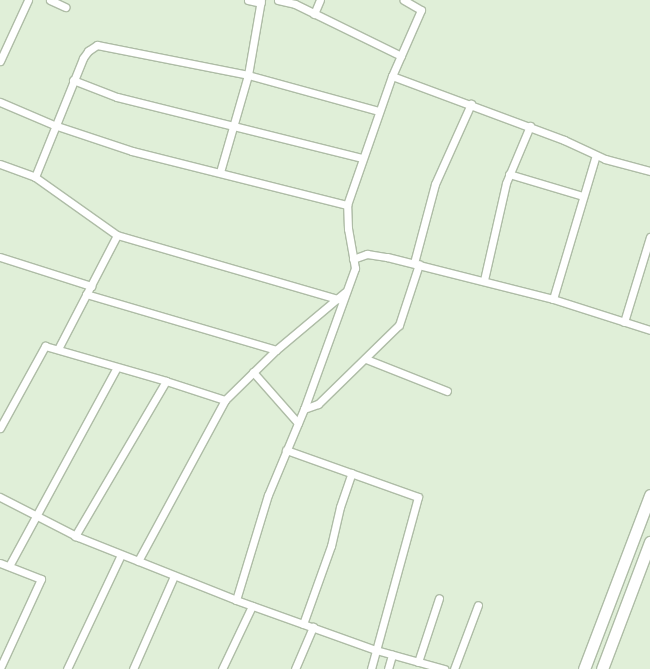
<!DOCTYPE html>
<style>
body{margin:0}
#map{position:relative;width:650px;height:669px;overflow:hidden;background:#e0efd8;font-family:Barlow,sans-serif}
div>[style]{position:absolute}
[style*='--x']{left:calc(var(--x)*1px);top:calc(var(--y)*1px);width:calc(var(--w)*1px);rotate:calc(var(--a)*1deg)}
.roads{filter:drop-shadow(1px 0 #aebca6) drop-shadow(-1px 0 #aebca6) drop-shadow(0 1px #aebca6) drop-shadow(0 -1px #aebca6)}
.minor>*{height:7px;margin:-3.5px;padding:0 3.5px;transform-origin:3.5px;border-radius:3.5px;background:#fff}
.primary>*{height:11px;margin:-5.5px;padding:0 5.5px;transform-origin:5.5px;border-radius:5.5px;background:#fff}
span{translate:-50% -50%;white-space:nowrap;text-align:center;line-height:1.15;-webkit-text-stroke:4.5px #eefce5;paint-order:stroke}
</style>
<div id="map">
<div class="roads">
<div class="minor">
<div style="--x:50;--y:0;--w:17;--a:25"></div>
<div style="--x:248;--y:0;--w:13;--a:13"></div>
<div style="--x:278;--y:0;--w:17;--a:13"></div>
<div style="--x:295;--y:4;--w:118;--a:26.1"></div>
<div style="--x:314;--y:14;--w:15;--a:-67"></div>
<div style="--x:0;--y:61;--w:67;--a:-65.3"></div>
<div style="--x:392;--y:76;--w:184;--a:20.4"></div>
<div style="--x:564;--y:140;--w:45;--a:24.9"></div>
<div style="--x:605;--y:159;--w:47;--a:14.9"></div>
<div style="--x:73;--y:80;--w:47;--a:21.1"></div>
<div style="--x:117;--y:97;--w:252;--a:14"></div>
<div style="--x:0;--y:102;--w:59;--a:23.1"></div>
<div style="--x:54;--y:125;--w:82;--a:18.4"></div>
<div style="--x:132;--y:151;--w:222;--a:14.1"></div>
<div style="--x:0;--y:164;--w:37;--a:20"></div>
<div style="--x:35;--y:177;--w:128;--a:-68"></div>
<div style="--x:83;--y:58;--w:9;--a:-54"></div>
<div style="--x:88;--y:51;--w:11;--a:-34"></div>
<div style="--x:97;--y:45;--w:154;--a:11.2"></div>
<div style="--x:248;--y:75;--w:136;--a:15.4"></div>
<div style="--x:220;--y:172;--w:101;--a:-73.9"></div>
<div style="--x:248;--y:75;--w:76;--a:-80.2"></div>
<div style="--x:509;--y:174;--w:77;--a:16.6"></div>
<div style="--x:35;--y:177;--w:100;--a:35.3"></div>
<div style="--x:117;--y:235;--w:230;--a:16.2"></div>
<div style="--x:0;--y:257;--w:96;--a:17.7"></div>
<div style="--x:353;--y:259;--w:15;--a:-20"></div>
<div style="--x:367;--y:254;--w:20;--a:9"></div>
<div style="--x:387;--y:257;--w:171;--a:14.2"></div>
<div style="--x:553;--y:299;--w:102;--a:17.7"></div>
<div style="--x:414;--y:263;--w:82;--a:-75.1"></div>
<div style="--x:435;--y:184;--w:88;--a:-65.8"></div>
<div style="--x:484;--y:280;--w:99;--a:-77.2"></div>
<div style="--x:506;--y:183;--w:62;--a:-67.2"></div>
<div style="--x:86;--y:294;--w:198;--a:16.4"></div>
<div style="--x:553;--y:299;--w:150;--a:-73.4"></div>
<div style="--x:624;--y:322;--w:89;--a:-73"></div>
<div style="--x:58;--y:349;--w:128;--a:-62.6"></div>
<div style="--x:366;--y:359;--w:87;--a:21.6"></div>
<div style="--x:253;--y:372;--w:68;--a:48.6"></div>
<div style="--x:166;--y:381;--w:62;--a:17.9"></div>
<div style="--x:304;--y:409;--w:15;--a:-20"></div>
<div style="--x:318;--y:404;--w:113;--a:-44.3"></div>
<div style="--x:399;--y:325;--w:64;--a:-71.8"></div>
<div style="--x:0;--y:428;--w:94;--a:-61.2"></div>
<div style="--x:45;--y:346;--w:126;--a:16.1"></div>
<div style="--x:166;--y:381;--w:180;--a:120.4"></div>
<div style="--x:286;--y:450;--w:140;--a:19.6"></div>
<div style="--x:418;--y:497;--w:178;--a:105.3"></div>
<div style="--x:0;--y:497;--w:88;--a:27.1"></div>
<div style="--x:78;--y:537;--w:170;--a:21.7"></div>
<div style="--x:236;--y:600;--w:149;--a:19.7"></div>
<div style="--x:376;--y:650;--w:71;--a:15.6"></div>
<div style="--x:138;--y:561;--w:183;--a:-61.6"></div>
<div style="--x:225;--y:400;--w:71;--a:-44.4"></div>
<div style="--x:276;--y:350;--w:90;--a:-40"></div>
<div style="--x:0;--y:563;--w:44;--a:21.3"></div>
<div style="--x:41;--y:579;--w:98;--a:114.7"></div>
<div style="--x:9;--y:566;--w:226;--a:-61.5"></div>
<div style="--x:236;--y:600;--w:110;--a:-73.1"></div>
<div style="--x:268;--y:495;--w:93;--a:-67.3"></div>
<div style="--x:304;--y:409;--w:150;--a:-70.1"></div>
<div style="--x:355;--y:268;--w:40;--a:-100"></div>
<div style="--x:348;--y:229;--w:24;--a:-92"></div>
<div style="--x:347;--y:205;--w:137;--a:-70.8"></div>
<div style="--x:392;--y:76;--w:72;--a:-66.3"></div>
<div style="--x:421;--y:10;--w:20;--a:-150"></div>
<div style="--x:303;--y:624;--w:83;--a:-70.3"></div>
<div style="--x:331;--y:546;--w:40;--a:-77"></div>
<div style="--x:340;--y:507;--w:36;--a:-71"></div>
<div style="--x:418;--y:662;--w:67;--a:-71.8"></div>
<div style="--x:67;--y:669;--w:126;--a:-64.7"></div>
<div style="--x:133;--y:669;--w:102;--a:-66.2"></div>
<div style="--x:222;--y:669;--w:70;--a:-64.5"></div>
<div style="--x:295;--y:669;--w:46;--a:-66.8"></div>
<div style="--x:388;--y:669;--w:15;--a:-74"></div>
<div style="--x:454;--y:669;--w:68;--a:-69.4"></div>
</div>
<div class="primary">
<div style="--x:584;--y:669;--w:186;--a:-69.2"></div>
<div style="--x:602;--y:669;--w:136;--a:-69.3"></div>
</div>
</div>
</div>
